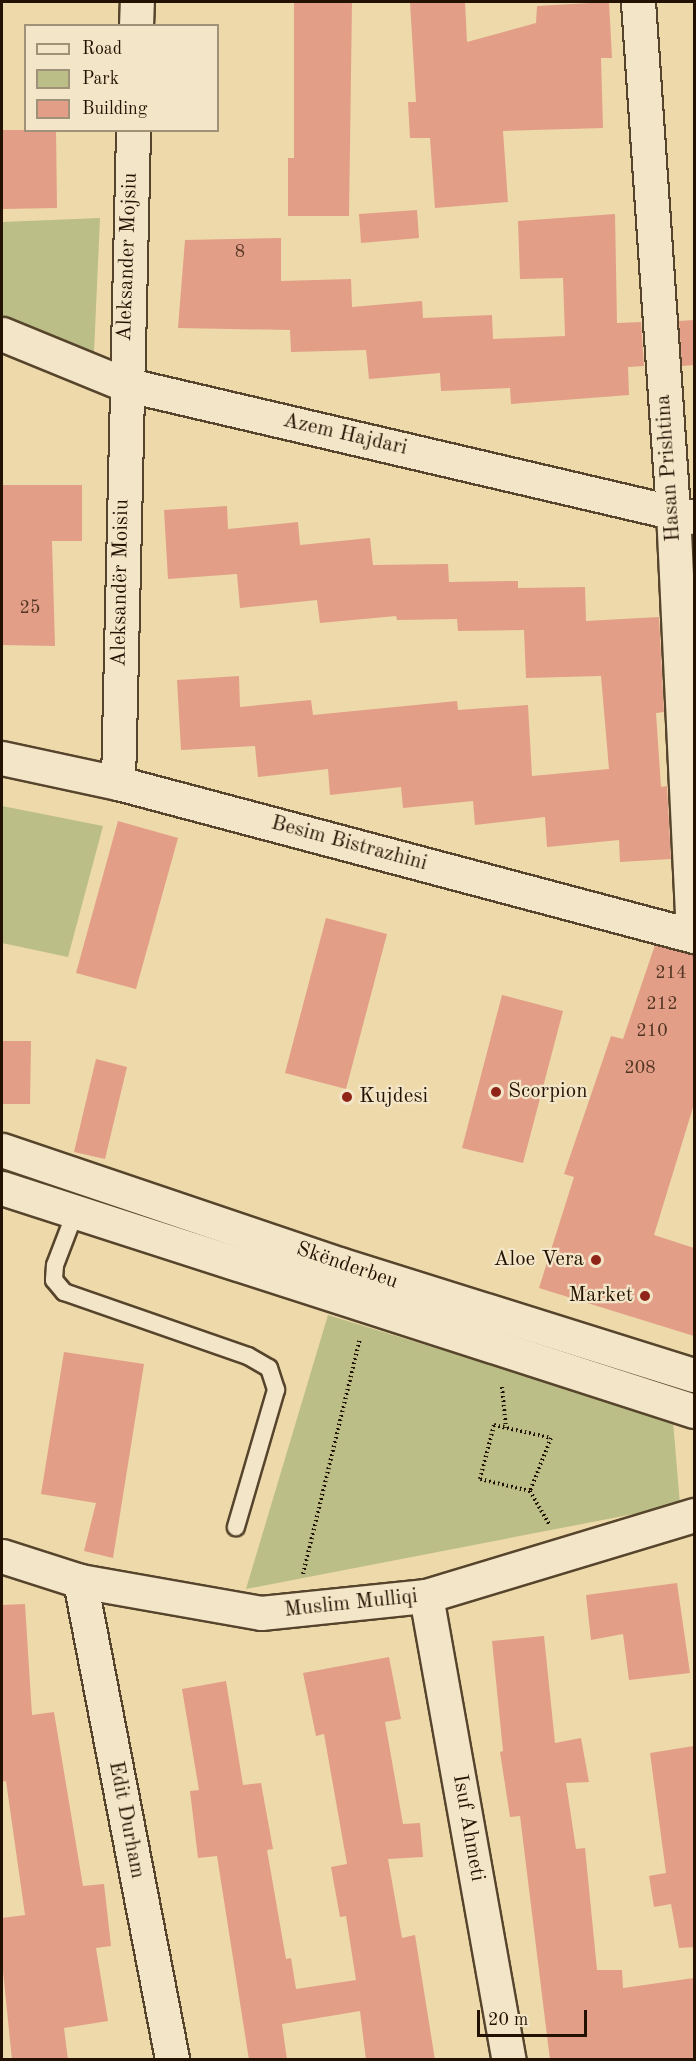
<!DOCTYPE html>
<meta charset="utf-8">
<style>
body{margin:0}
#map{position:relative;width:696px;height:2061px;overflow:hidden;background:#edd9aa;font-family:"Old Standard TT",serif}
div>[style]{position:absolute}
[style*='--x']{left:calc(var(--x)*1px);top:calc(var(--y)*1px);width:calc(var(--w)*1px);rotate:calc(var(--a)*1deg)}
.green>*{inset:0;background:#bbbe86}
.building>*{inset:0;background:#e29e87}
.path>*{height:4px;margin-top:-2px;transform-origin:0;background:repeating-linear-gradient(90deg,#231202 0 1.5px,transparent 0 4.5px)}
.roads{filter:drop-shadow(2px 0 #56442c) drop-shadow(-2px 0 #56442c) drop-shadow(0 2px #56442c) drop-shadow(0 -2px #56442c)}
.lane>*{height:16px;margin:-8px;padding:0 8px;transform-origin:8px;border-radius:8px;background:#f3e6c8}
.street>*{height:33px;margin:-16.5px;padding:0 16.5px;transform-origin:16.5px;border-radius:16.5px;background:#f3e6c8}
.secondary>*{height:33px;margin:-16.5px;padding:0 16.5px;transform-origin:16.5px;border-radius:16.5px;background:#f3e6c8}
.dots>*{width:16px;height:16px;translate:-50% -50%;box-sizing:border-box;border:3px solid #f3e6c8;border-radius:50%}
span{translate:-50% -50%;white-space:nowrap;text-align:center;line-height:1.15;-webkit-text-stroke:4.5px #f3e6c8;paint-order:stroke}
.number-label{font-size:18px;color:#533523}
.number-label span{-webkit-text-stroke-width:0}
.street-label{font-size:21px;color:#231202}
.poi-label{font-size:21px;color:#231202}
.left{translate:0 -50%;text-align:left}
.right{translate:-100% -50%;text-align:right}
.frame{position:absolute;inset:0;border:3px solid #231202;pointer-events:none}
.legend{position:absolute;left:24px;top:24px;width:195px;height:108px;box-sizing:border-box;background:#f3e6c8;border:2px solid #a09179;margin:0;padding:8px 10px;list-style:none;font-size:18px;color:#231202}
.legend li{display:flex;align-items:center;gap:12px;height:30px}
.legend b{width:30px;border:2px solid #a09179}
.scale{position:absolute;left:477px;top:2010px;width:110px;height:27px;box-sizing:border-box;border:3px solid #231202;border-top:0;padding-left:8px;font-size:18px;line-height:21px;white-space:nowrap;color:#231202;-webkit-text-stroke:4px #f3e6c8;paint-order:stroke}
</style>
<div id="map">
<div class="green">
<div style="clip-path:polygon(100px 218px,94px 352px,2px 318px,2px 222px)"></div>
<div style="clip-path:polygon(2px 806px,103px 826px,68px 957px,2px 943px)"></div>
<div style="clip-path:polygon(328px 1315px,673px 1421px,680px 1505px,246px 1589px)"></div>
</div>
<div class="building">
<div style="clip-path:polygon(294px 2px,352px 2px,349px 216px,288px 216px,288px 158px,294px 158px)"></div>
<div style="clip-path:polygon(410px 2px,465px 2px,467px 42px,536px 23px,537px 6px,609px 2px,612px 58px,601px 58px,603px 128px,503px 131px,508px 202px,435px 208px,430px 138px,410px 138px,408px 102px,416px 102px)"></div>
<div style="clip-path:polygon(2px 130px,56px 130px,57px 208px,2px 209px)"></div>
<div style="clip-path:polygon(417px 210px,419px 238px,361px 243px,359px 214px)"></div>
<div style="clip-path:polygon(615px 214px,617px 323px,641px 322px,644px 366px,628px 367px,629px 395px,511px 404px,510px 388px,441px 391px,440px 373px,369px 379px,366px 350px,291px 352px,290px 330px,178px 328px,185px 240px,281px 238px,281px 281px,351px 279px,352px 307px,422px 301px,423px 318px,492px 315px,493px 339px,565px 336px,563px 278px,520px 279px,518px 221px)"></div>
<div style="clip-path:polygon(694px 320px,694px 365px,682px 366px,679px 321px)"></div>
<div style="clip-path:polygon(2px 485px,82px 485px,82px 541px,52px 541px,55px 646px,2px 645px)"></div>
<div style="clip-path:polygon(227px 506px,228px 529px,298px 522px,300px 545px,370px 538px,373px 565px,448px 564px,449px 582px,518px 581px,518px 588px,585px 587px,586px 621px,659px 617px,664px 712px,656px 713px,661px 787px,667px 786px,671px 859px,620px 862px,619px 840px,547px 847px,545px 817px,475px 825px,473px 801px,403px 808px,401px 787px,330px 795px,328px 769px,258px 777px,255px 746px,181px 750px,177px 680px,239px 676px,240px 707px,311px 700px,313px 715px,457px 701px,458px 710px,528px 705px,532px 776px,609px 769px,601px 676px,526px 678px,524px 630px,458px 631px,457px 619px,397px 620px,396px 616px,320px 623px,317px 600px,240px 608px,237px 574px,168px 579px,164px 510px)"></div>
<div style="clip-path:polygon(118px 821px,178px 838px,136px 989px,76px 973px)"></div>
<div style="clip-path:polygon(326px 918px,387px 934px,346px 1089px,285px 1073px)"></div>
<div style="clip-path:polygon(655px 945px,694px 954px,694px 1104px,654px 1235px,694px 1248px,694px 1336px,539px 1288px,574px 1177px,564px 1174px,611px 1036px,623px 1039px)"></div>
<div style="clip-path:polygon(502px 995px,563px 1011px,523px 1163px,462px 1148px)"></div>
<div style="clip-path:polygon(2px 1041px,31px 1041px,30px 1104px,2px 1104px)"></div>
<div style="clip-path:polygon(96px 1059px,127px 1067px,105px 1159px,74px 1152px)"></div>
<div style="clip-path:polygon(64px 1352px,144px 1364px,113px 1558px,84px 1551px,96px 1503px,41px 1494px)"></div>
<div style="clip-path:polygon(677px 1583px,690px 1673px,629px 1680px,623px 1634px,591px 1640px,586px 1595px)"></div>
<div style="clip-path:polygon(25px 1604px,32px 1715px,54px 1712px,83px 1886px,104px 1884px,111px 1946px,96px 1948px,108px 2021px,64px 2028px,68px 2060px,12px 2060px,2px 1961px,2px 1918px,25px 1915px,6px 1781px,2px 1782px,2px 1605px)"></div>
<div style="clip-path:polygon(544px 1636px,555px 1743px,581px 1738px,589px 1782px,566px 1783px,576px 1849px,585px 1848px,597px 1970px,622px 1970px,623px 1988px,694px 1978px,694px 2060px,550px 2060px,520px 1816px,510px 1817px,500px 1752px,503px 1751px,492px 1641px)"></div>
<div style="clip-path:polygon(389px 1657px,401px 1719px,385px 1722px,403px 1824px,420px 1823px,423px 1857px,388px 1859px,402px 1938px,415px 1935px,435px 2060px,366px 2060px,360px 2011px,282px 2024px,287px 2060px,249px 2060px,217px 1856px,198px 1858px,190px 1791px,199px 1790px,182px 1689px,226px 1681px,243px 1785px,261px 1783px,273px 1849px,267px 1850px,286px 1959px,291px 1958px,296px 1989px,356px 1980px,346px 1916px,340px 1917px,331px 1867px,347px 1864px,324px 1734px,316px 1736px,303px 1673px)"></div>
<div style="clip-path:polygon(694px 1746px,694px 1947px,679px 1948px,671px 1904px,654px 1907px,649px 1876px,666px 1873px,650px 1753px)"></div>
</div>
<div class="path">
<div style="--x:502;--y:1387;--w:41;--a:84.4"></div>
<div style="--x:530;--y:1491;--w:51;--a:-166.5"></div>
<div style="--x:480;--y:1479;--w:56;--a:-75.5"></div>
<div style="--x:494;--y:1425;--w:58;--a:12.8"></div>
<div style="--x:551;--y:1438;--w:57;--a:111.6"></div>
<div style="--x:530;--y:1491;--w:38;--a:60"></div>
<div style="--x:303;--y:1574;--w:242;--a:-76.4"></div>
</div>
<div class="roads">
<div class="lane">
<div style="--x:75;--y:1213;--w:56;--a:111"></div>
<div style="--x:55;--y:1265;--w:15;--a:94"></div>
<div style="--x:54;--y:1280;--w:16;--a:50"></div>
<div style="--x:64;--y:1292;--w:195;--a:19.2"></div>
<div style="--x:248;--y:1356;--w:24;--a:30"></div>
<div style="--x:269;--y:1368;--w:23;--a:72"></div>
<div style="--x:276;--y:1390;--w:143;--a:106.3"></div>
</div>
<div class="street">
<div style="--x:638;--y:2;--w:510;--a:86.07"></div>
<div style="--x:673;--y:511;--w:424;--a:87.3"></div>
<div style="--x:136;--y:26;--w:24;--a:-88"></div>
<div style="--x:2;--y:334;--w:132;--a:22.3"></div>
<div style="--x:124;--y:384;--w:584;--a:13.16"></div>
<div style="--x:2;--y:758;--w:119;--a:12.2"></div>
<div style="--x:118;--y:783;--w:596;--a:14.88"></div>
<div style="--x:118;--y:783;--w:653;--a:-88.68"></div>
<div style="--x:2;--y:1556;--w:82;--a:17.8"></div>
<div style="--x:80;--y:1581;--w:184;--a:10"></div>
<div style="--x:261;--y:1613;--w:166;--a:-5.9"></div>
<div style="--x:426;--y:1596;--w:280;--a:-16.8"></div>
<div style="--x:80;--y:1581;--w:488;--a:79.1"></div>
<div style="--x:426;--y:1596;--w:471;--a:79.9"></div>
</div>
<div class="secondary">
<div style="--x:2;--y:1150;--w:356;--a:18.7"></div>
<div style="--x:339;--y:1264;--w:372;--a:17.4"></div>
<div style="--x:2;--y:1188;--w:727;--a:17.86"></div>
</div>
</div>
<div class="dots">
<div style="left:496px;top:1092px;background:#8f2418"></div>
<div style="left:347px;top:1097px;background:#8f2418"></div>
<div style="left:596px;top:1260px;background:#8f2418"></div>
<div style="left:645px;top:1296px;background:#8f2418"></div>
</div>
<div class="number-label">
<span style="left:240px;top:252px">8</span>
<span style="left:30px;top:608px">25</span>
<span style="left:671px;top:973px">214</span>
<span style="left:662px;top:1004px">212</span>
<span style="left:652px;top:1031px">210</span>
<span style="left:640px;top:1068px">208</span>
</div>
<div class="street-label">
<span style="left:128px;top:257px;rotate:-88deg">Aleksander Mojsiu</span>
<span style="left:345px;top:435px;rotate:13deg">Azem Hajdari</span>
<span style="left:669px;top:468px;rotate:-94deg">Hasan Prishtina</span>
<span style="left:121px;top:583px;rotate:-89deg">Aleksandër Moisiu</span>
<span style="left:349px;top:844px;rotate:15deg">Besim Bistrazhini</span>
<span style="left:347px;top:1266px;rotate:19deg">Skënderbeu</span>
<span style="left:351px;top:1604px;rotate:-6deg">Muslim Mulliqi</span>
<span style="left:126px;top:1820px;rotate:79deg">Edit Durham</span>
<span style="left:468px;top:1828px;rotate:80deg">Isuf Ahmeti</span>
</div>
<div class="poi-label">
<span class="left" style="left:508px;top:1092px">Scorpion</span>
<span class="left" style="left:359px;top:1097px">Kujdesi</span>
<span class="right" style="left:584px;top:1260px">Aloe Vera</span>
<span class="right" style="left:633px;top:1296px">Market</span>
</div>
<div class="frame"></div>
<ul class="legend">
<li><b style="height:8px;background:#f3e6c8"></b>Road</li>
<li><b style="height:16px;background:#bbbe86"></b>Park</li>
<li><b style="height:16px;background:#e29e87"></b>Building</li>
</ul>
<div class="scale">20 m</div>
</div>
